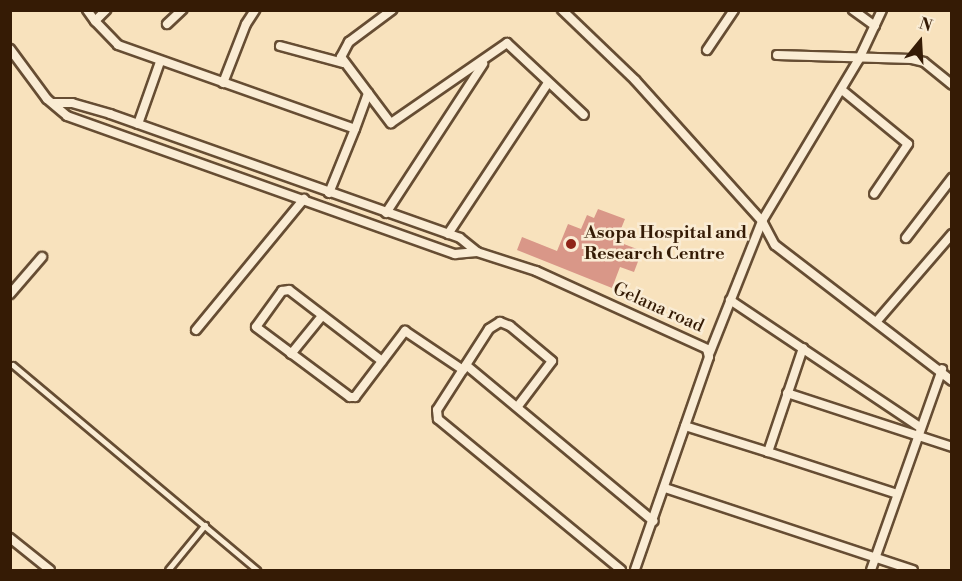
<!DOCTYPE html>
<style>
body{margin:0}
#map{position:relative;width:962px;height:581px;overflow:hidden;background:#f8e2bd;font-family:"Libre Bodoni",serif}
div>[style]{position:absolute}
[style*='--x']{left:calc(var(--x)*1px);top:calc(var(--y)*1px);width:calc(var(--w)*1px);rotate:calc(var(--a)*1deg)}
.building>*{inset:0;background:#d99788}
.roads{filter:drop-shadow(2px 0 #664d33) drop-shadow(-2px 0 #664d33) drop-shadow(0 2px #664d33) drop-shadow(0 -2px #664d33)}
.service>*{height:4.5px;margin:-2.25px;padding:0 2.25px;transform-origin:2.25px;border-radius:2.25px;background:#faecd4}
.minor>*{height:8px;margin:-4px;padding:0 4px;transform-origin:4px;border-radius:4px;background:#faecd4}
.dots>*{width:16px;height:16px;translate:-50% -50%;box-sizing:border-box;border:3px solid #faecd4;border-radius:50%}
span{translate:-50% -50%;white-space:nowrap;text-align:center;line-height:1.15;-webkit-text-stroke:5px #faecd4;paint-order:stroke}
.poi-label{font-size:18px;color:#351b05;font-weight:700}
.left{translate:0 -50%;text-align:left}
.street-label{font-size:18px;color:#351b05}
.frame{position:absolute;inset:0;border:12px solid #351b05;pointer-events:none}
.north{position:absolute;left:890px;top:12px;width:60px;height:60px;-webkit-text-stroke:4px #faecd4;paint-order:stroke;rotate:18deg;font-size:16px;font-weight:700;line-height:24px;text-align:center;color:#351b05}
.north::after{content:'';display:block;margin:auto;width:21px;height:27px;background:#351b05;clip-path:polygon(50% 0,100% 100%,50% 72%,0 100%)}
</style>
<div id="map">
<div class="building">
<div style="clip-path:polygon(598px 209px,625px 219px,616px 241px,642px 251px,634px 272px,620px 267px,612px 288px,517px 250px,522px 237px,557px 251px,568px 224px,581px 229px,587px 215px,594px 218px)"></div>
</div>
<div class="roads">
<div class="service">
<div style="--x:13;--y:365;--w:319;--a:40"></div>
<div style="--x:168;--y:570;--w:58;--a:-50.6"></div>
</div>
<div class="minor">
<div style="--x:87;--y:10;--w:14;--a:54"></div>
<div style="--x:95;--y:21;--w:16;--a:-45"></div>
<div style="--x:562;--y:10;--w:101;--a:43.8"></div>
<div style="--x:635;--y:80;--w:190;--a:48"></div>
<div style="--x:762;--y:221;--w:27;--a:62"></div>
<div style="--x:775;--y:245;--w:223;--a:37.5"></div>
<div style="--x:853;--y:10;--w:27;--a:36"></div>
<div style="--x:95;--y:21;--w:33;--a:46"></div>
<div style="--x:118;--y:45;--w:251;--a:19.5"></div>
<div style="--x:355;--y:129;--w:38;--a:-70"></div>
<div style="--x:368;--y:93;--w:45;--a:-126.9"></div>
<div style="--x:341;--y:57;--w:17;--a:-62"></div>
<div style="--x:349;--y:42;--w:54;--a:-36.7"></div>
<div style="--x:167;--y:24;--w:21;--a:-43"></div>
<div style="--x:280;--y:46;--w:65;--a:15.1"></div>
<div style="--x:10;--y:49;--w:62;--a:53.5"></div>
<div style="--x:47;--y:99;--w:26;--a:40"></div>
<div style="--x:67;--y:116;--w:412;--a:19.6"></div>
<div style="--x:455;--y:254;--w:22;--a:-5"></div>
<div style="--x:707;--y:50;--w:48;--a:-56"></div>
<div style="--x:777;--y:55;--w:135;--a:1.7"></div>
<div style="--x:912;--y:59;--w:12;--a:14"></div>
<div style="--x:924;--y:62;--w:36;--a:39"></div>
<div style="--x:223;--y:83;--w:63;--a:-68.7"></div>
<div style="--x:246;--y:24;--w:17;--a:-57"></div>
<div style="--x:842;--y:90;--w:85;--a:39.3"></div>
<div style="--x:908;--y:144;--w:60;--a:124.2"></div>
<div style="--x:368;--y:93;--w:38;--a:53"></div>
<div style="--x:391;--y:123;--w:141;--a:-34.6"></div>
<div style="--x:507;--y:43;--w:105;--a:43.1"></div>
<div style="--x:53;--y:103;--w:19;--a:0"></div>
<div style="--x:72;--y:103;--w:40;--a:16"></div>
<div style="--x:110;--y:114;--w:371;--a:19.5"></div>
<div style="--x:460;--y:238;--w:22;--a:39"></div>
<div style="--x:477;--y:252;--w:62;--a:17.9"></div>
<div style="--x:536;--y:271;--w:188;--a:24.5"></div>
<div style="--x:707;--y:349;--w:8;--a:76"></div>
<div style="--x:709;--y:357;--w:225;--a:109.2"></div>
<div style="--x:138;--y:124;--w:66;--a:-70.5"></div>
<div style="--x:329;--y:193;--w:69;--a:-67.9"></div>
<div style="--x:386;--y:213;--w:178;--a:-56.9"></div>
<div style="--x:448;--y:234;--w:181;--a:-56.5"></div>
<div style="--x:906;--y:238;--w:76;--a:-52.5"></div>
<div style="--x:10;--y:294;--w:49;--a:-49.1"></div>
<div style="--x:730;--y:300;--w:229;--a:33.8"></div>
<div style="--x:877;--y:321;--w:115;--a:-49.2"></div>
<div style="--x:196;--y:330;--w:170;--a:-50.5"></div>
<div style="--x:803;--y:348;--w:110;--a:108.6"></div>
<div style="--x:768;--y:452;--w:136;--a:18"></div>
<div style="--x:710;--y:352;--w:141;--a:-68.3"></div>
<div style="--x:762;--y:221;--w:189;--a:-59.1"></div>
<div style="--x:859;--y:59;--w:54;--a:-64.9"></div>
<div style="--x:291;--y:354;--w:49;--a:-50.8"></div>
<div style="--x:382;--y:361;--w:117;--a:-142.6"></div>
<div style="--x:289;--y:290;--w:7;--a:172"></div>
<div style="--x:282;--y:291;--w:44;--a:125.8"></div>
<div style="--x:256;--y:327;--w:117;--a:36.7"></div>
<div style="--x:350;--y:397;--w:5;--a:0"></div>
<div style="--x:355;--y:397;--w:83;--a:-52.9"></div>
<div style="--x:405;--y:331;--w:70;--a:33.9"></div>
<div style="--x:466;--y:365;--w:244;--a:39.8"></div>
<div style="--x:787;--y:393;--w:174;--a:18.1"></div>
<div style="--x:518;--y:406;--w:56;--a:-52.9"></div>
<div style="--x:552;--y:361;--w:55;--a:-140.2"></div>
<div style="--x:510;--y:326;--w:11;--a:-158"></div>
<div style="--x:500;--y:322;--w:13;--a:148"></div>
<div style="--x:489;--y:329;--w:96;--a:122.7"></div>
<div style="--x:437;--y:410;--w:9;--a:84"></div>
<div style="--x:438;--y:419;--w:237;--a:39.5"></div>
<div style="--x:685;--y:426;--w:87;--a:17.4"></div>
<div style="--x:665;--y:488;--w:261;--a:18.3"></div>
<div style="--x:10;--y:538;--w:51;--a:38.7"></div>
<div style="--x:871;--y:570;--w:213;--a:-70.5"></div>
</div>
</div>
<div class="dots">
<div style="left:571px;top:244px;background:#8f2418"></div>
</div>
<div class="poi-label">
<span class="left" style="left:584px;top:244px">Asopa Hospital and<br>Research Centre</span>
</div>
<div class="street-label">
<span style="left:658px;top:308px;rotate:24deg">Gelana road</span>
</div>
<div class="frame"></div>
<div class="north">N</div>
</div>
